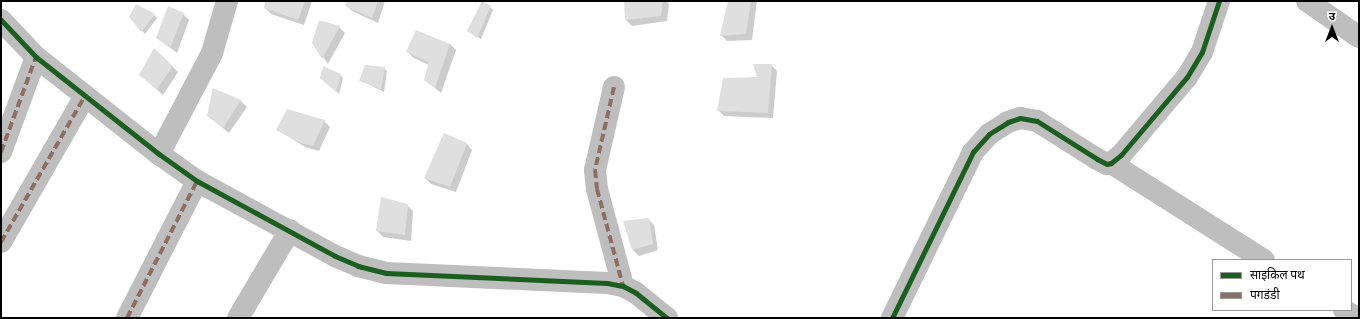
<!DOCTYPE html>
<meta charset="utf-8">
<style>
body{margin:0}
#map{position:relative;width:1360px;height:319px;overflow:hidden;background:#fff;font-family:"Archivo Narrow","Noto Sans Devanagari",sans-serif}
div>[style]{position:absolute}
[style*='--x']{left:calc(var(--x)*1px);top:calc(var(--y)*1px);width:calc(var(--w)*1px);rotate:calc(var(--a)*1deg)}
.shadow>*{inset:0;background:#0003}
.building>*{inset:0;background:#dfdfdf}
.street>*{height:22px;margin:-11px;padding:0 11px;transform-origin:11px;border-radius:11px;background:#bebebe}
.quiet>*{height:4px;margin-top:-2px;transform-origin:0;background:repeating-linear-gradient(90deg,#8d6e63 0 8px,transparent 0 12px)}
.cycleway>*{height:5px;margin:-2.5px;padding:0 2.5px;transform-origin:2.5px;border-radius:2.5px;background:#1b5e20}
span{translate:-50% -50%;white-space:nowrap;text-align:center;line-height:1.15;-webkit-text-stroke:3.5px #fff;paint-order:stroke}
.frame{position:absolute;inset:0;border:2px solid #000;pointer-events:none}
.legend{position:absolute;left:1212px;top:259px;width:140px;height:52px;box-sizing:border-box;background:#fff;border:1px solid #999;margin:0;padding:5px 7px;list-style:none;font-size:12px;color:#000}
.legend li{display:flex;align-items:center;gap:8px;height:20px}
.legend b{width:20px;border:1px solid #999}
.north{position:absolute;left:1312px;top:8px;width:40px;height:40px;-webkit-text-stroke:3px #fff;paint-order:stroke;rotate:0deg;font-size:11px;font-weight:700;line-height:16px;text-align:center;color:#000}
.north::after{content:'';display:block;margin:auto;width:14px;height:18px;background:#000;clip-path:polygon(50% 0,100% 100%,50% 72%,0 100%)}
</style>
<div id="map">
<div class="shadow">
<div style="clip-path:polygon(266px 1px,312px 1px,304px 25px,271px 14px,265px 8px)"></div>
<div style="clip-path:polygon(348px 1px,385px 1px,378px 23px,352px 11px,346px 5px)"></div>
<div style="clip-path:polygon(625px 1px,666px 1px,669px 4px,667px 21px,632px 26px,626px 20px)"></div>
<div style="clip-path:polygon(729px 1px,757px 1px,752px 40px,727px 41px,721px 35px)"></div>
<div style="clip-path:polygon(490px 7px,493px 10px,481px 39px,470px 32px)"></div>
<div style="clip-path:polygon(183px 14px,189px 20px,177px 53px,157px 38px)"></div>
<div style="clip-path:polygon(154px 15px,157px 18px,145px 34px,130px 17px)"></div>
<div style="clip-path:polygon(339px 27px,345px 33px,328px 64px,313px 43px)"></div>
<div style="clip-path:polygon(450px 44px,456px 50px,441px 93px,425px 80px,429px 65px,414px 58px,408px 52px)"></div>
<div style="clip-path:polygon(771px 65px,777px 71px,773px 118px,724px 116px,718px 110px)"></div>
<div style="clip-path:polygon(172px 66px,178px 72px,163px 95px,140px 75px)"></div>
<div style="clip-path:polygon(384px 68px,387px 71px,384px 92px,360px 80px)"></div>
<div style="clip-path:polygon(340px 75px,343px 78px,339px 94px,324px 81px)"></div>
<div style="clip-path:polygon(213px 89px,241px 101px,247px 107px,229px 133px,208px 116px)"></div>
<div style="clip-path:polygon(324px 121px,330px 127px,319px 151px,305px 147px,278px 130px)"></div>
<div style="clip-path:polygon(467px 144px,472px 150px,456px 192px,431px 184px,425px 178px)"></div>
<div style="clip-path:polygon(407px 205px,413px 211px,411px 241px,383px 237px,377px 231px)"></div>
<div style="clip-path:polygon(648px 219px,654px 225px,658px 250px,639px 256px,633px 250px,624px 222px)"></div>
</div>
<div class="building">
<div style="clip-path:polygon(265px 1px,305px 1px,298px 20px,264px 8px)"></div>
<div style="clip-path:polygon(347px 1px,378px 1px,372px 18px,345px 6px)"></div>
<div style="clip-path:polygon(482px 1px,491px 6px,477px 38px,467px 31px)"></div>
<div style="clip-path:polygon(624px 1px,663px 1px,661px 16px,625px 20px)"></div>
<div style="clip-path:polygon(728px 1px,751px 1px,746px 34px,720px 36px)"></div>
<div style="clip-path:polygon(136px 4px,155px 14px,141px 32px,129px 17px)"></div>
<div style="clip-path:polygon(168px 6px,184px 13px,170px 48px,156px 38px)"></div>
<div style="clip-path:polygon(319px 20px,340px 26px,322px 59px,312px 43px)"></div>
<div style="clip-path:polygon(416px 30px,450px 44px,435px 88px,424px 80px,429px 62px,406px 52px)"></div>
<div style="clip-path:polygon(154px 48px,173px 66px,157px 89px,139px 75px)"></div>
<div style="clip-path:polygon(753px 64px,772px 64px,768px 113px,717px 111px,723px 78px,757px 77px)"></div>
<div style="clip-path:polygon(365px 65px,385px 67px,381px 89px,359px 81px)"></div>
<div style="clip-path:polygon(323px 66px,341px 74px,336px 92px,320px 78px)"></div>
<div style="clip-path:polygon(213px 88px,241px 100px,223px 128px,207px 116px)"></div>
<div style="clip-path:polygon(287px 109px,325px 120px,313px 146px,298px 142px,276px 130px)"></div>
<div style="clip-path:polygon(444px 133px,467px 143px,450px 187px,424px 178px)"></div>
<div style="clip-path:polygon(381px 197px,408px 204px,405px 235px,376px 231px)"></div>
<div style="clip-path:polygon(649px 218px,653px 244px,632px 250px,623px 221px)"></div>
</div>
<div class="street">
<div style="--x:1307;--y:1;--w:63;--a:34.7"></div>
<div style="--x:1;--y:20;--w:51;--a:46.6"></div>
<div style="--x:36;--y:57;--w:157;--a:38.3"></div>
<div style="--x:159;--y:154;--w:47;--a:35.4"></div>
<div style="--x:197;--y:181;--w:157;--a:28.5"></div>
<div style="--x:335;--y:256;--w:25;--a:23"></div>
<div style="--x:358;--y:266;--w:29;--a:14"></div>
<div style="--x:386;--y:273;--w:221;--a:2.6"></div>
<div style="--x:607;--y:283;--w:16;--a:11"></div>
<div style="--x:623;--y:286;--w:15;--a:28"></div>
<div style="--x:636;--y:293;--w:40;--a:39"></div>
<div style="--x:614;--y:87;--w:85;--a:102.9"></div>
<div style="--x:595;--y:170;--w:19;--a:84"></div>
<div style="--x:597;--y:189;--w:100;--a:75"></div>
<div style="--x:1;--y:152;--w:101;--a:-69.8"></div>
<div style="--x:159;--y:154;--w:114;--a:-62.3"></div>
<div style="--x:212;--y:53;--w:54;--a:-73.9"></div>
<div style="--x:1111;--y:163;--w:181;--a:32.4"></div>
<div style="--x:1;--y:242;--w:168;--a:-60.1"></div>
<div style="--x:1344;--y:310;--w:15;--a:32"></div>
<div style="--x:127;--y:318;--w:154;--a:-62.9"></div>
<div style="--x:238;--y:318;--w:102;--a:-59.4"></div>
<div style="--x:892;--y:318;--w:185;--a:-64"></div>
<div style="--x:973;--y:152;--w:24;--a:-48"></div>
<div style="--x:989;--y:134;--w:22;--a:-32"></div>
<div style="--x:1008;--y:122;--w:13;--a:-18"></div>
<div style="--x:1020;--y:118;--w:17;--a:10"></div>
<div style="--x:1037;--y:121;--w:71;--a:32.3"></div>
<div style="--x:1097;--y:159;--w:11;--a:27"></div>
<div style="--x:1107;--y:164;--w:4;--a:-14"></div>
<div style="--x:1111;--y:163;--w:13;--a:-39"></div>
<div style="--x:1121;--y:155;--w:102;--a:-49.8"></div>
<div style="--x:1187;--y:77;--w:29;--a:-59"></div>
<div style="--x:1202;--y:52;--w:54;--a:-71.6"></div>
</div>
<div class="quiet">
<div style="--x:614;--y:87;--w:85;--a:102.9"></div>
<div style="--x:595;--y:170;--w:19;--a:84"></div>
<div style="--x:597;--y:189;--w:100;--a:75"></div>
<div style="--x:1;--y:152;--w:101;--a:-69.8"></div>
<div style="--x:1;--y:242;--w:168;--a:-60.1"></div>
<div style="--x:127;--y:318;--w:154;--a:-62.9"></div>
</div>
<div class="cycleway">
<div style="--x:1;--y:20;--w:51;--a:46.6"></div>
<div style="--x:36;--y:57;--w:157;--a:38.3"></div>
<div style="--x:159;--y:154;--w:47;--a:35.4"></div>
<div style="--x:197;--y:181;--w:157;--a:28.5"></div>
<div style="--x:335;--y:256;--w:25;--a:23"></div>
<div style="--x:358;--y:266;--w:29;--a:14"></div>
<div style="--x:386;--y:273;--w:221;--a:2.6"></div>
<div style="--x:607;--y:283;--w:16;--a:11"></div>
<div style="--x:623;--y:286;--w:15;--a:28"></div>
<div style="--x:636;--y:293;--w:40;--a:39"></div>
<div style="--x:892;--y:318;--w:185;--a:-64"></div>
<div style="--x:973;--y:152;--w:24;--a:-48"></div>
<div style="--x:989;--y:134;--w:22;--a:-32"></div>
<div style="--x:1008;--y:122;--w:13;--a:-18"></div>
<div style="--x:1020;--y:118;--w:17;--a:10"></div>
<div style="--x:1037;--y:121;--w:71;--a:32.3"></div>
<div style="--x:1097;--y:159;--w:11;--a:27"></div>
<div style="--x:1107;--y:164;--w:4;--a:-14"></div>
<div style="--x:1111;--y:163;--w:13;--a:-39"></div>
<div style="--x:1121;--y:155;--w:102;--a:-49.8"></div>
<div style="--x:1187;--y:77;--w:29;--a:-59"></div>
<div style="--x:1202;--y:52;--w:54;--a:-71.6"></div>
</div>
<div class="frame"></div>
<ul class="legend">
<li><b style="height:5px;background:#1b5e20"></b>साइकिल पथ</li>
<li><b style="height:5px;background:#8d6e63"></b>पगडंडी</li>
</ul>
<div class="north">उ</div>
</div>
